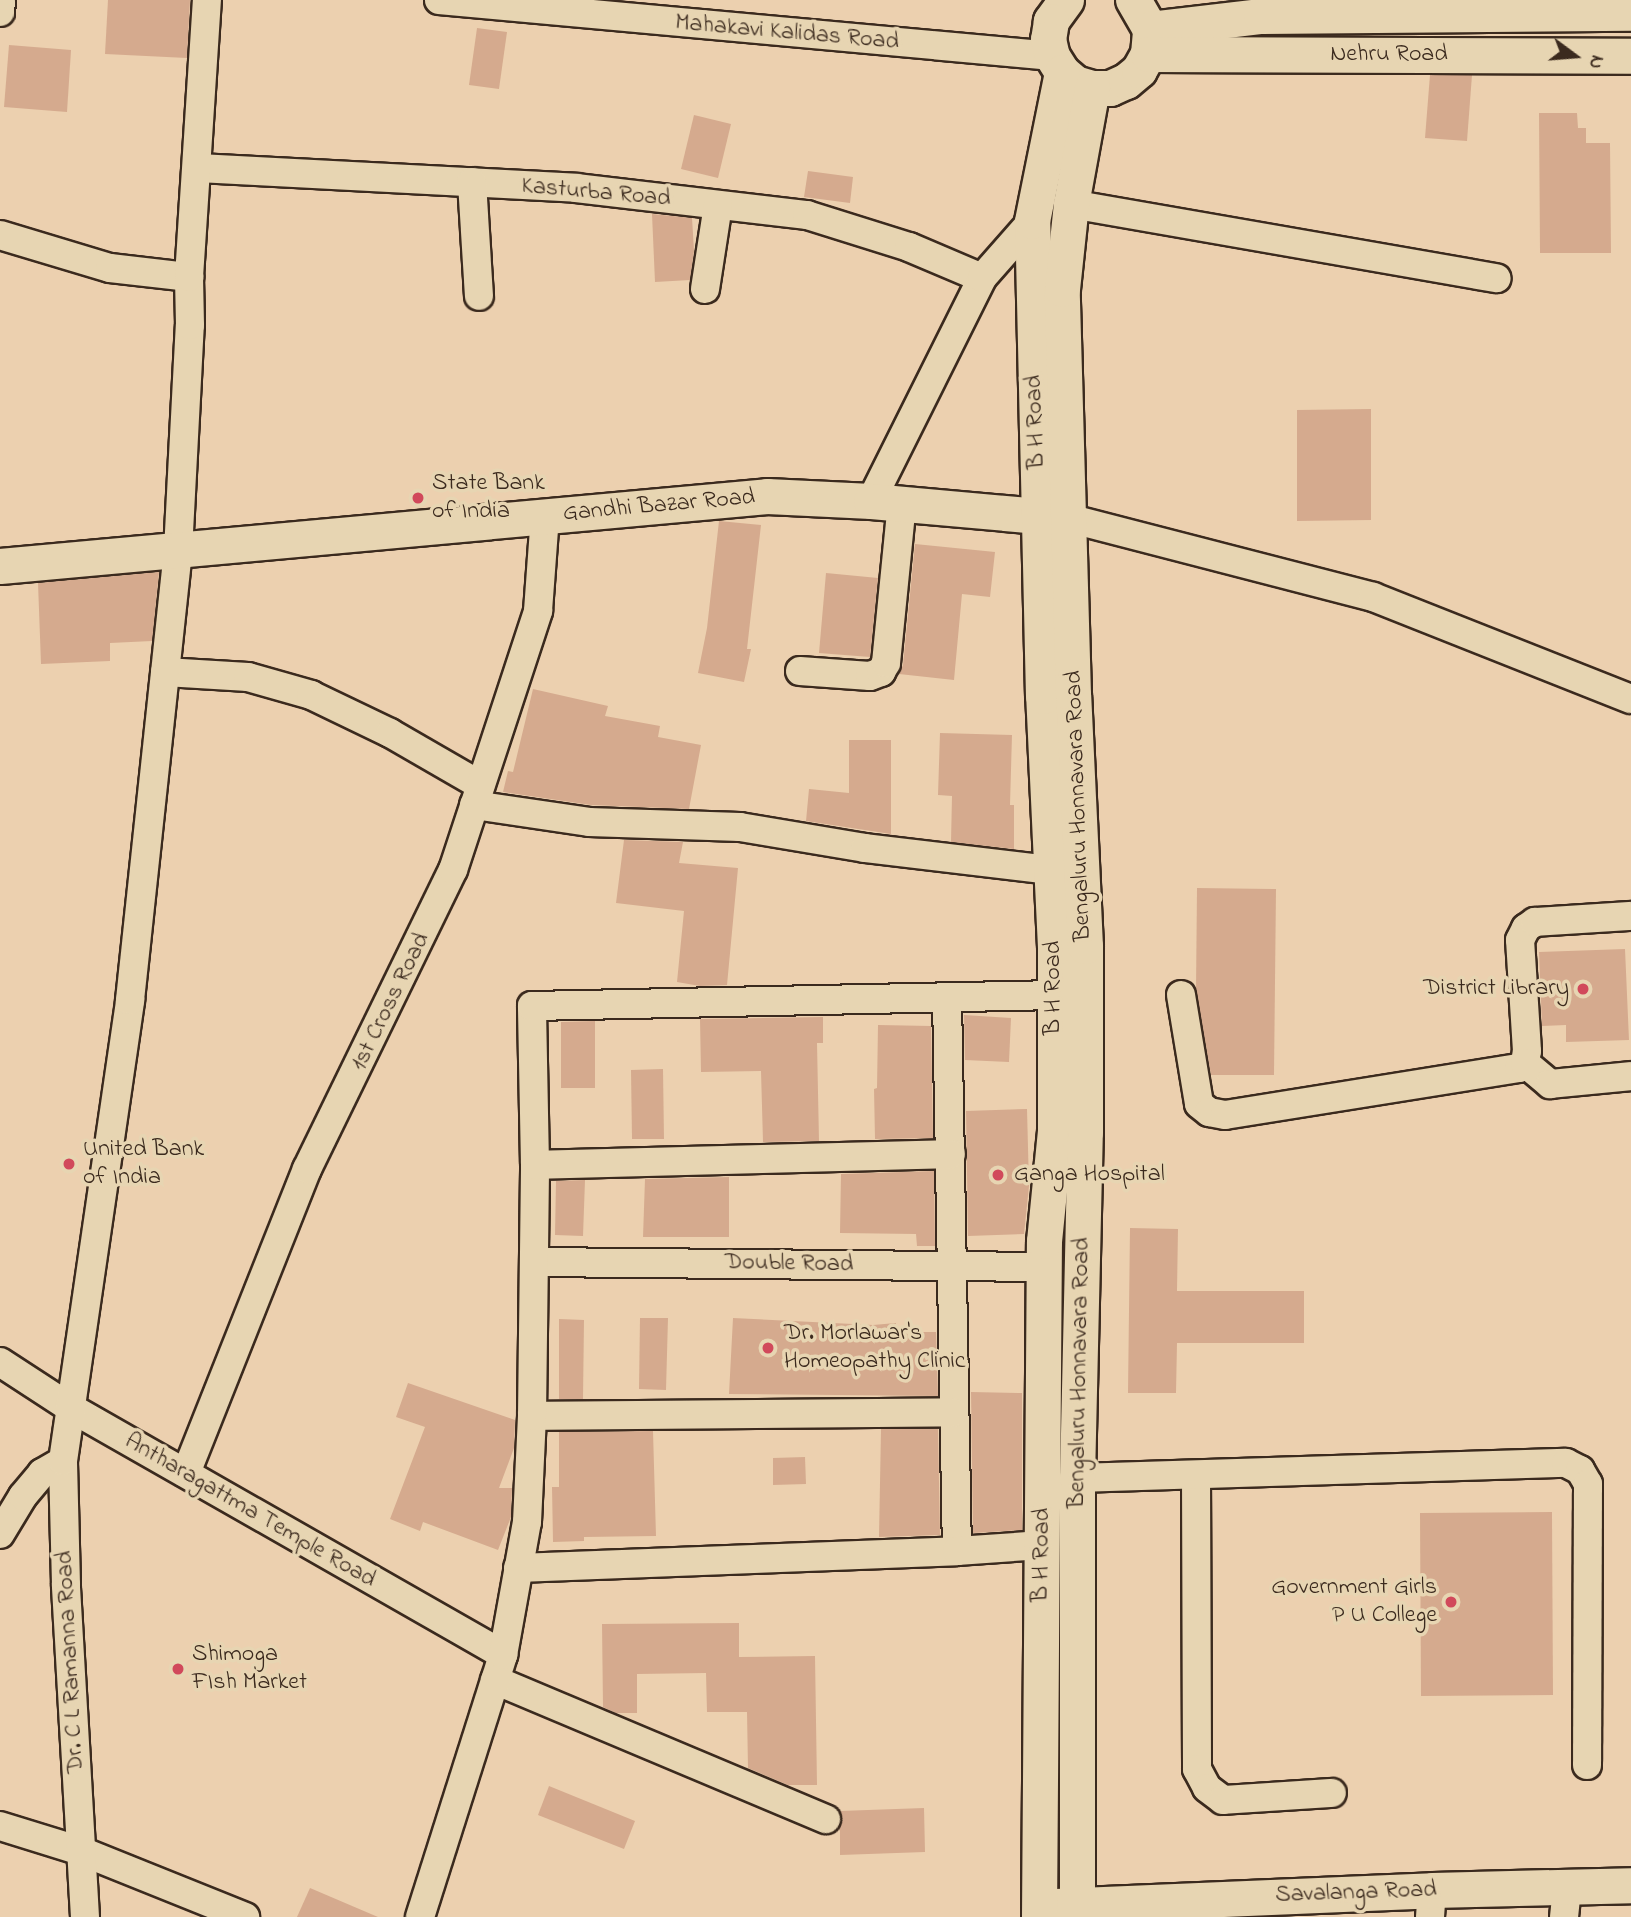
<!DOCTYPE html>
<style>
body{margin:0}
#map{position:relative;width:1631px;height:1917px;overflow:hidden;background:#ecd0af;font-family:"Indie Flower",sans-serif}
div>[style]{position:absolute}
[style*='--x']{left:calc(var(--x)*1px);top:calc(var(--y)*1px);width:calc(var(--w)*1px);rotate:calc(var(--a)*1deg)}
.building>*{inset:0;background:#d5aa8e}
.roads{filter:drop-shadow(2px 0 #3b2a1e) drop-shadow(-2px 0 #3b2a1e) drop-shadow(0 2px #3b2a1e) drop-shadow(0 -2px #3b2a1e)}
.minor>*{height:28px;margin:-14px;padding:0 14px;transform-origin:14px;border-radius:14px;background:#e7d5b2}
.major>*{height:35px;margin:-17.5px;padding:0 17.5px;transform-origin:17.5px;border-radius:17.5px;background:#e7d5b2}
.dots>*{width:19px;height:19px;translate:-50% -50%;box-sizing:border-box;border:4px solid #e7d5b2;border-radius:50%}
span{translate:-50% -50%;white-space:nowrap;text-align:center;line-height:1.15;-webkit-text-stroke:7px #e7d5b2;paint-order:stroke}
.street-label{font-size:24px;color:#3b2a1e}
.poi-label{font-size:24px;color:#3b2a1e}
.left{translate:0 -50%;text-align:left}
.right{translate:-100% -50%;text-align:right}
.north{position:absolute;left:1540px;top:21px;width:70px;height:70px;-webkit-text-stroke:5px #e7d5b2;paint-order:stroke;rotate:106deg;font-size:19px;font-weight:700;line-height:28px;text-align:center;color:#3b2a1e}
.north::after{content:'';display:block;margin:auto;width:24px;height:32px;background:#3b2a1e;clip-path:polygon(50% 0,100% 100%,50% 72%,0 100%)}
</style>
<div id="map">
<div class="building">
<div style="clip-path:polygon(108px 0,190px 0,187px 58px,105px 54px)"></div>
<div style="clip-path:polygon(477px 28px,507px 32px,499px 89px,469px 85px)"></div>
<div style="clip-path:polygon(9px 45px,71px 50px,67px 112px,4px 107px)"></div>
<div style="clip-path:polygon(1430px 75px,1472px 75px,1467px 141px,1425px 138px)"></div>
<div style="clip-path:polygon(1539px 113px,1577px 113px,1578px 128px,1586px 128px,1586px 143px,1610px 143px,1611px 253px,1540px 253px)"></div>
<div style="clip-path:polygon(694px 115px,731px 124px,718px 178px,681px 169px)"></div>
<div style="clip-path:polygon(808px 171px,853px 177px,850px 203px,804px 197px)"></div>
<div style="clip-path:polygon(652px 214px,692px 218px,694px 251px,690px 280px,655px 282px)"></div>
<div style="clip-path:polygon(1371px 409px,1371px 520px,1297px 521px,1297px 410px)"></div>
<div style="clip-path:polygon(719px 521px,761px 525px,747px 649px,751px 649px,744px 682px,698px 673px,707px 628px)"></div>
<div style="clip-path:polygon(915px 544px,995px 552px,990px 597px,962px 594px,954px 680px,899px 674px,903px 665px)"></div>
<div style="clip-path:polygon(159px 572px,152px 641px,110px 643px,110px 661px,41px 664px,38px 583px)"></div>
<div style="clip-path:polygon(826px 573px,878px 578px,870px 657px,819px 653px)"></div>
<div style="clip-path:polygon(533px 689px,608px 706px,605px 716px,660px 726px,658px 737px,701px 745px,689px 809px,591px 805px,503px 792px,508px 771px,513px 772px)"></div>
<div style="clip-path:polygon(940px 733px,1012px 735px,1010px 805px,1014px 805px,1014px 849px,951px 842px,952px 796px,938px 795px)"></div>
<div style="clip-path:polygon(849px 740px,891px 740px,891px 834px,806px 821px,809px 789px,849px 793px)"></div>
<div style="clip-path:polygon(624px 840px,683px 842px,679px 863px,738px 868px,727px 985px,700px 986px,677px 982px,684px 911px,616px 903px)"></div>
<div style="clip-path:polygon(1197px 888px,1276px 889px,1274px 1075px,1211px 1075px,1196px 989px)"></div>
<div style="clip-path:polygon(1625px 949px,1629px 1040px,1566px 1042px,1566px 1025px,1542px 1026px,1539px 952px)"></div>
<div style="clip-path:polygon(964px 1015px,1011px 1018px,1009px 1062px,965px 1060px)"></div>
<div style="clip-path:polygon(823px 1017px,823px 1043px,817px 1043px,819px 1141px,763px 1142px,761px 1071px,701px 1072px,700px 1019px)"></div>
<div style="clip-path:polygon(595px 1021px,595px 1088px,561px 1088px,561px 1022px)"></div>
<div style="clip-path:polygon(878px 1025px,931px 1026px,933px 1138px,875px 1139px,874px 1089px,877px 1088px)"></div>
<div style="clip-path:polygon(663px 1069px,664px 1139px,632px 1139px,631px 1070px)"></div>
<div style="clip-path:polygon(1027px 1109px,1029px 1186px,1024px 1234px,968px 1236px,966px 1111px)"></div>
<div style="clip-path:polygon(934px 1171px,935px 1246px,917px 1246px,916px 1234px,840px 1233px,841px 1174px)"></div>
<div style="clip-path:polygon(729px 1177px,729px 1237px,643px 1237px,645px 1179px)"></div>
<div style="clip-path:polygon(585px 1180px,583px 1236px,555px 1235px,556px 1181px)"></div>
<div style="clip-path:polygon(1130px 1228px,1178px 1229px,1177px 1291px,1304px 1291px,1304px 1343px,1177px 1343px,1176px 1393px,1128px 1393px)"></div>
<div style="clip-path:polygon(640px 1318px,668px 1318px,666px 1390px,639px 1389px)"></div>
<div style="clip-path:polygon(733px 1318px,873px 1325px,896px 1323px,896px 1332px,936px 1332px,938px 1396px,729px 1394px)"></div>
<div style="clip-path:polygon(559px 1319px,584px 1320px,583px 1399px,559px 1399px)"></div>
<div style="clip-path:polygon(408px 1383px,515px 1420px,514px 1448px,499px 1488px,512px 1488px,511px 1517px,498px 1550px,423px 1522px,420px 1531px,390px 1519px,425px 1427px,396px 1417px)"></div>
<div style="clip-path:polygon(971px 1392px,1022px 1393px,1022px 1530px,973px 1533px)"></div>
<div style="clip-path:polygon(881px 1429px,938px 1429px,940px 1535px,879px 1537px)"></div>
<div style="clip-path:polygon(653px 1431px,656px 1536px,584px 1537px,584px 1541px,553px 1542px,552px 1487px,559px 1487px,559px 1432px)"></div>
<div style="clip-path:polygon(805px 1457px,806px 1484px,773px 1485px,773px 1458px)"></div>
<div style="clip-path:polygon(1552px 1512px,1553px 1695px,1421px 1696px,1420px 1513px)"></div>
<div style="clip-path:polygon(739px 1623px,739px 1657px,815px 1656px,817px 1785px,788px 1785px,748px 1768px,747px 1712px,707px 1712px,706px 1673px,637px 1674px,637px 1713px,616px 1713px,603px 1707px,602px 1624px)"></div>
<div style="clip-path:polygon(549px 1786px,635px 1821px,624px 1849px,538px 1815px)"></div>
<div style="clip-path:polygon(924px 1808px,925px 1852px,840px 1855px,840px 1811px)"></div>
<div style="clip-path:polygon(310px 1888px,378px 1917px,297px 1917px)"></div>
</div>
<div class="roads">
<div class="minor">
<div style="--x:439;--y:0;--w:616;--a:5.22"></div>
<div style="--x:0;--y:12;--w:12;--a:-85"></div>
<div style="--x:198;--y:168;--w:379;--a:3"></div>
<div style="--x:576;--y:188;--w:233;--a:6.7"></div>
<div style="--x:807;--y:215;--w:107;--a:17.4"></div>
<div style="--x:909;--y:247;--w:79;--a:23"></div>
<div style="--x:472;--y:182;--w:114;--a:86.5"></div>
<div style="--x:1071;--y:204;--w:432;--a:9.9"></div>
<div style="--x:0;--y:235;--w:115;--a:16.7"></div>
<div style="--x:110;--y:268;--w:80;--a:6.5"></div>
<div style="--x:705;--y:289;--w:85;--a:-81.2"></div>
<div style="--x:871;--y:501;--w:249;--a:-63.5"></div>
<div style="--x:982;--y:278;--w:76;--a:-48.7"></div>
<div style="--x:1068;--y:518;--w:315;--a:14.5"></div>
<div style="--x:1373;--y:597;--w:277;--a:21.6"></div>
<div style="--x:800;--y:671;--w:70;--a:4.1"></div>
<div style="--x:870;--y:676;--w:12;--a:-20"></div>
<div style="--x:881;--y:672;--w:10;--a:-61"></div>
<div style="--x:886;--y:663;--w:160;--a:-84.3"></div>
<div style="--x:165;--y:672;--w:83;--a:3.4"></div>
<div style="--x:248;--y:677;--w:66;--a:15.9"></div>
<div style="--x:311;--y:695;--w:88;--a:25.7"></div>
<div style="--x:390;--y:733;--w:104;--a:30"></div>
<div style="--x:474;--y:805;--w:116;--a:8.4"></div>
<div style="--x:589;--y:822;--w:151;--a:1.9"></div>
<div style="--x:740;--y:827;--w:127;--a:9.5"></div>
<div style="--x:865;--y:848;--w:186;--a:6.8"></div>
<div style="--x:1181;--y:995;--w:110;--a:80.6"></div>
<div style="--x:1199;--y:1104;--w:13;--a:39"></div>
<div style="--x:1209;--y:1112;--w:16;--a:11"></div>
<div style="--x:1225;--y:1115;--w:298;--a:-9.1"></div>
<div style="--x:1519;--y:1068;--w:8;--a:-40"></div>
<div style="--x:1525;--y:1063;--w:12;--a:-81"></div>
<div style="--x:1527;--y:1051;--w:111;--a:-93.6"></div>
<div style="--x:1520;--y:940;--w:13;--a:-63"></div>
<div style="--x:1526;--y:928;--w:11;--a:-34"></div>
<div style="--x:1535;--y:922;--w:96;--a:-3.6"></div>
<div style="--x:947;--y:997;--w:554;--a:88.97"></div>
<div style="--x:1525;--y:1063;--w:33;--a:40"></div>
<div style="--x:1550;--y:1084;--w:81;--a:-5.6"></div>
<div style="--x:535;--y:1165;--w:416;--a:-1.5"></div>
<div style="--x:534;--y:1262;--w:510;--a:0.56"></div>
<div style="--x:0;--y:1362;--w:82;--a:33.1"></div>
<div style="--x:69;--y:1407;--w:500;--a:29.7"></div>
<div style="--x:532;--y:1416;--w:420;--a:-0.5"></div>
<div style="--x:186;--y:1473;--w:327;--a:-68.3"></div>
<div style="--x:307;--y:1169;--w:333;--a:-64"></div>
<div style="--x:453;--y:870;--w:273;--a:-71.8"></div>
<div style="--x:538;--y:611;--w:95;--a:-85.8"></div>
<div style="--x:1196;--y:1476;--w:293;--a:89.8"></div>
<div style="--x:1197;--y:1769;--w:21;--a:62"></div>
<div style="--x:1207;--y:1788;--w:20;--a:37"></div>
<div style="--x:1223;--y:1800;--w:109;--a:-3.7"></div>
<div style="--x:1077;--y:1478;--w:489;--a:-1.8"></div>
<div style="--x:1566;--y:1463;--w:16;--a:27"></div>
<div style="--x:1580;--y:1470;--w:16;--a:60"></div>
<div style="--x:1588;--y:1484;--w:281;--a:90.2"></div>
<div style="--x:0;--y:1534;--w:44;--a:-58.8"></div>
<div style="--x:23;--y:1496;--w:30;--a:-50"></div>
<div style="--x:42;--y:1473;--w:24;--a:-30"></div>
<div style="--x:518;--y:1568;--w:439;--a:-2.2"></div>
<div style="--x:957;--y:1551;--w:85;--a:-4"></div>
<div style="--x:495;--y:1680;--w:359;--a:22.8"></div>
<div style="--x:0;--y:1826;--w:85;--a:17.2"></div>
<div style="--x:81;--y:1851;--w:177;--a:21.9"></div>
<div style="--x:85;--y:1917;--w:333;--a:-93.3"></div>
<div style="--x:66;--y:1585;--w:124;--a:-91.4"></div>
<div style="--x:63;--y:1461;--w:466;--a:-81.7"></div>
<div style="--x:130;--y:1000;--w:452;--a:-83.9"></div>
<div style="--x:178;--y:551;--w:226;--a:-87"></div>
<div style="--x:190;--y:325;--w:48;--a:-91.2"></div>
<div style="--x:189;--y:277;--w:278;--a:-86.3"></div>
<div style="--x:420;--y:1917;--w:275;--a:-72.4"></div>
<div style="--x:503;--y:1655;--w:135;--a:-79.8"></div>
<div style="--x:527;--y:1522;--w:106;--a:-87.3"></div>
<div style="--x:532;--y:1416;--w:251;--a:-89.3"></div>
<div style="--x:535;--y:1165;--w:159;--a:-91.1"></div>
<div style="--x:532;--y:1006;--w:523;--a:-1.2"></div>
<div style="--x:1430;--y:1917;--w:27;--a:-86"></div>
<div style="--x:1564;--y:1917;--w:29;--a:-84"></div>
</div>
<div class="major">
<div style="--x:1066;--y:0;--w:26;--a:126"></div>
<div style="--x:1051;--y:21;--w:18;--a:99"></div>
<div style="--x:1048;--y:39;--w:17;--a:77"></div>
<div style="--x:1052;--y:56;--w:19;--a:58"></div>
<div style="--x:1062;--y:72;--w:17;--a:40"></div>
<div style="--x:1075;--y:83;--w:18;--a:16"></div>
<div style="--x:1092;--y:88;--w:18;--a:0"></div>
<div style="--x:1110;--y:88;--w:17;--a:-24"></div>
<div style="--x:1126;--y:81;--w:17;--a:-40"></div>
<div style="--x:1139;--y:70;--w:18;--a:-61"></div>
<div style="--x:1148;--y:54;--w:25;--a:-85"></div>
<div style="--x:1150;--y:29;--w:34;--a:-120"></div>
<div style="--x:1150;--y:29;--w:112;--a:-6.7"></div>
<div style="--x:1261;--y:16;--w:370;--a:-0.5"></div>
<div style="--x:1148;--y:54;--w:483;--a:0.2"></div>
<div style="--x:0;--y:566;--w:770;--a:-5.21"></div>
<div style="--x:767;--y:496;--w:104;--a:2.8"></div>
<div style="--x:871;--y:501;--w:191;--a:5.1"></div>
<div style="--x:1056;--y:1906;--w:376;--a:-2.4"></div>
<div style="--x:1432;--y:1890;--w:199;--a:-1.4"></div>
<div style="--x:1039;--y:1917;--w:676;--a:-89.58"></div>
<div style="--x:1044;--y:1241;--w:112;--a:-84.3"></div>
<div style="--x:1055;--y:1130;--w:183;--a:-90"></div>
<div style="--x:1055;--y:947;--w:251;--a:-92.7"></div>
<div style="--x:1043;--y:696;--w:475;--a:-91.3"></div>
<div style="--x:1032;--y:221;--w:152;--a:-78.6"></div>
<div style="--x:1077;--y:1917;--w:439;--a:-90"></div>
<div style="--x:1077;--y:1478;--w:346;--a:-88.7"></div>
<div style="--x:1085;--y:1132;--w:186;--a:-90"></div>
<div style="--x:1085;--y:946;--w:251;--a:-92.7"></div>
<div style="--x:1073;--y:695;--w:406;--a:-91.6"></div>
<div style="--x:1062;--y:289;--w:85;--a:-84"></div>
<div style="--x:1071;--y:204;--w:118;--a:-79.7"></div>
</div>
</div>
<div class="dots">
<div style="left:418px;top:498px;background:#d1495b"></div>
<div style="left:1583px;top:989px;background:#d1495b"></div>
<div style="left:69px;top:1164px;background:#d1495b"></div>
<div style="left:998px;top:1175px;background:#d1495b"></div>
<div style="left:768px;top:1348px;background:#d1495b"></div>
<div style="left:1451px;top:1602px;background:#d1495b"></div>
<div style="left:178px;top:1669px;background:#d1495b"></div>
</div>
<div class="street-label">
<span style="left:787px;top:33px;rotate:5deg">Mahakavi Kalidas Road</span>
<span style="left:1389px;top:55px">Nehru Road</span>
<span style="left:596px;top:193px;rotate:5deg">Kasturba Road</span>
<span style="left:1036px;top:422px;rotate:-92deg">B H Road</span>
<span style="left:659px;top:506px;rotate:-5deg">Gandhi Bazar Road</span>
<span style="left:1079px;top:806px;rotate:-92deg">Bengaluru Honnavara Road</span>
<span style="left:1054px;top:988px;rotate:-90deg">B H Road</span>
<span style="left:391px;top:1002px;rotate:-64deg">1st Cross Road</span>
<span style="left:789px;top:1264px;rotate:1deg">Double Road</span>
<span style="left:1080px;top:1373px;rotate:-89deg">Bengaluru Honnavara Road</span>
<span style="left:250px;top:1511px;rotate:30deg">Antharagattma Temple Road</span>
<span style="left:1042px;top:1555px;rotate:-89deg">B H Road</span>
<span style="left:71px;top:1662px;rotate:-93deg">Dr. C L Ramanna Road</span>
<span style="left:1356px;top:1893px;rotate:-2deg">Savalanga Road</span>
</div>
<div class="poi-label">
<span class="left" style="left:432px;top:498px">State Bank<br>of India</span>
<span class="right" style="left:1569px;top:989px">District Library</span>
<span class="left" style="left:83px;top:1164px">United Bank<br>of India</span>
<span class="left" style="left:1014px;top:1175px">Ganga Hospital</span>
<span class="left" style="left:784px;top:1348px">Dr. Morlawar's<br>Homeopathy Clinic</span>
<span class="right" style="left:1437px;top:1602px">Government Girls<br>P U College</span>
<span class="left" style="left:192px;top:1669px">Shimoga<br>FIsh Market</span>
</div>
<div class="north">N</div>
</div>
